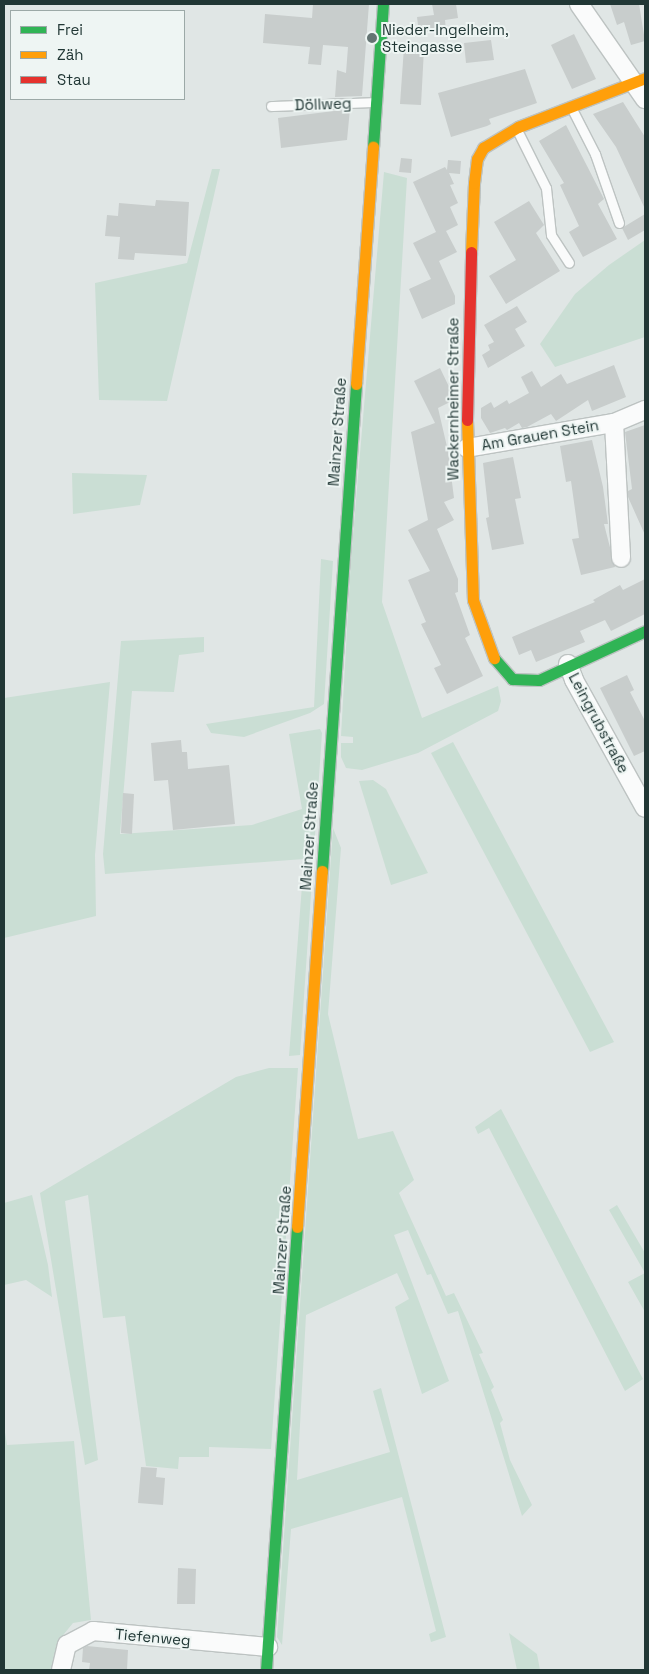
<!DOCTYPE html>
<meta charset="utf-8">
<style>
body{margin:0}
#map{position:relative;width:649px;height:1674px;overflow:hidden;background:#e0e6e5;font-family:"Space Grotesk",sans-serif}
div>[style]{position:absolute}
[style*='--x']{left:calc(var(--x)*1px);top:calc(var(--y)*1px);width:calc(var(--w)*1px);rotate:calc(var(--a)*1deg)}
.green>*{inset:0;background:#caded4}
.building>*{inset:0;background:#c8cdcc}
.roads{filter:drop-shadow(1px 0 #bdc3c2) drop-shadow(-1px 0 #bdc3c2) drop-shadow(0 1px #bdc3c2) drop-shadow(0 -1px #bdc3c2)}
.lane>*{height:9px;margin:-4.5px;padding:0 4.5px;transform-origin:4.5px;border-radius:4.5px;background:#fafbfb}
.street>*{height:18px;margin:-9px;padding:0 9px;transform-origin:9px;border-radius:9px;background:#fafbfb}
.fast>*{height:11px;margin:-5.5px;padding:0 5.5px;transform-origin:5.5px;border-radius:5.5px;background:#30b455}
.slow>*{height:11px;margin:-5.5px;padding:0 5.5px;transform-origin:5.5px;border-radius:5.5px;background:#ff9f0a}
.jam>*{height:11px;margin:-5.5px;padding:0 5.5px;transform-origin:5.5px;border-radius:5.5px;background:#e5322d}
.dots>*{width:14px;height:14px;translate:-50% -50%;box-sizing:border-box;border:2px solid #eef5f3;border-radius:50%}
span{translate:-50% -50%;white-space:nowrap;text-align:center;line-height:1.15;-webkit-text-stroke:4px #eef5f3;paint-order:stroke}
.poi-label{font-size:15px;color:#213735}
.left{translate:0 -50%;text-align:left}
.street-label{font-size:15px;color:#213735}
.frame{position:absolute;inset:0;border:5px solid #213735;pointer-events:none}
.legend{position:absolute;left:10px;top:10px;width:175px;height:90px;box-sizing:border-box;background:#eef5f3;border:1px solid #9ca9a7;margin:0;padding:6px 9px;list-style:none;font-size:15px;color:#213735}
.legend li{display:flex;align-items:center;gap:10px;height:25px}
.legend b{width:25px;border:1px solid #9ca9a7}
</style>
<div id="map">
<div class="green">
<div style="clip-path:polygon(212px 169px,220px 169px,167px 401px,99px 400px,95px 283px,187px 263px)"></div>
<div style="clip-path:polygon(384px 172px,407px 178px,382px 602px,422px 718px,498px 686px,501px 701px,498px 711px,418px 753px,362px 770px,346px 768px,341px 757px,341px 743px,353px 743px,353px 737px,341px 736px,351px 559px)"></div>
<div style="clip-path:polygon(645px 240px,645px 337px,555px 367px,540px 344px,563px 311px,575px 294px,609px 265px)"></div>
<div style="clip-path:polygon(72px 473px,147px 475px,140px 505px,73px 514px)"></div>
<div style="clip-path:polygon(321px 559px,333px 561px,324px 704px,310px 713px,244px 737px,211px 733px,206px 724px,314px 707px)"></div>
<div style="clip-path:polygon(204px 637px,204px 652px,179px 655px,174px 692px,132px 691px,120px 834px,252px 825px,302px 809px,289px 734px,320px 729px,322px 733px,300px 1055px,289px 1056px,304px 859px,105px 874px,103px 854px,121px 641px)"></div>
<div style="clip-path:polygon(110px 682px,95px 855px,96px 916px,4px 938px,4px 698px)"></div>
<div style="clip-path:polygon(453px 742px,614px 1042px,590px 1052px,431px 753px)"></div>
<div style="clip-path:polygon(373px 780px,386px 789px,428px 873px,391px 885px,359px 781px)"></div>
<div style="clip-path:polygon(333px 828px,341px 848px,328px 1014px,358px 1139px,393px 1131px,414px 1180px,399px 1193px,446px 1296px,454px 1293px,483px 1353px,479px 1354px,494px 1387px,491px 1390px,503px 1420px,500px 1423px,510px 1460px,532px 1505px,522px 1516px,458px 1311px,448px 1314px,431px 1274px,427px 1275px,408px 1230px,394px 1235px,449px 1381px,422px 1394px,395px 1307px,409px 1299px,397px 1273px,306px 1315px,297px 1480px,390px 1452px,373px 1391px,381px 1388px,446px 1637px,431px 1642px,429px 1634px,436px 1631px,402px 1497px,291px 1529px,282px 1645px,277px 1637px)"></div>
<div style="clip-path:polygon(269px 1068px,298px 1068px,271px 1449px,209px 1447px,209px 1457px,179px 1457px,178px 1469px,146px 1466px,125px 1316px,103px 1318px,88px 1195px,65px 1201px,98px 1460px,85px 1465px,40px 1193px,236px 1077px)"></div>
<div style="clip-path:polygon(501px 1109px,643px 1379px,625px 1391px,489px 1128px,478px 1134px,475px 1127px)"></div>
<div style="clip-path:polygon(32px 1195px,48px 1265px,52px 1297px,26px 1280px,4px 1285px,4px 1203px)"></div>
<div style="clip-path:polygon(617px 1205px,645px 1253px,645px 1312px,628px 1282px,645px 1273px,609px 1210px)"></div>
<div style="clip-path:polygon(4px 1426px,7px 1445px,74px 1441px,91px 1620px,73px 1623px,64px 1634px,54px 1670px,4px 1670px)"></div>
<div style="clip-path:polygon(509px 1633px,537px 1654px,540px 1670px,517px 1670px)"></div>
</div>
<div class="building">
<div style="clip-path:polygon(313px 4px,369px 4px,362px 96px,335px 97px,337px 70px,346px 73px,348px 47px,323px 45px,321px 65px,308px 64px,310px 47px,263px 43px,265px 14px,312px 18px)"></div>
<div style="clip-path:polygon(432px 4px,456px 4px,458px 18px,445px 20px,446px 30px,419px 33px,417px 17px,434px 15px)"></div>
<div style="clip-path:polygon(610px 4px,639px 4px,645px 41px,631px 45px,624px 22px,617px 25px)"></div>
<div style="clip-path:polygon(574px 34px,596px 79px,572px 89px,551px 45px)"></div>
<div style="clip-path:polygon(491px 40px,494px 60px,466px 63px,464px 43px)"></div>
<div style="clip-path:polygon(404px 47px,424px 49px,421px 105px,400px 104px)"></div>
<div style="clip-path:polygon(525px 69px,537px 103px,489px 119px,491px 124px,487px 126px,451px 137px,438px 93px)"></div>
<div style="clip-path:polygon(623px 102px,645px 137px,645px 209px,616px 147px,593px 114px)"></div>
<div style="clip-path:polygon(350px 109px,347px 140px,281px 148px,278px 118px)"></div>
<div style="clip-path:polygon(566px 125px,604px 199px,598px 204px,617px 239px,583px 257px,569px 232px,579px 226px,560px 185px,564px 183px,539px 141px)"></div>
<div style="clip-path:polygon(401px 158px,412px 159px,411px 173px,399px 172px)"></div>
<div style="clip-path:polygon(448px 160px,461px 161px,460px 174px,449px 173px,454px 184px,450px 185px,458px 203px,450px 207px,458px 225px,446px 231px,457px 252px,439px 261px,455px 296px,455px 304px,422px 319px,409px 289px,431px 279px,413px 243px,436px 232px,413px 182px,445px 167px,447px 170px)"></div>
<div style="clip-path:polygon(156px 200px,189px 202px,186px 256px,135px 253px,134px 260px,118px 259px,120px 237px,105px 236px,107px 215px,118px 216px,119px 203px,155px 206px)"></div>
<div style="clip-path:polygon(529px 201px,544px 225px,536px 233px,560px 271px,506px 304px,489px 276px,516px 260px,494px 222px)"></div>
<div style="clip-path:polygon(645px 214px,645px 230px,628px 240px,622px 228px)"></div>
<div style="clip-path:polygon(517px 306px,527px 322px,515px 329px,525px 346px,488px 368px,482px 355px,490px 350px,488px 345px,494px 342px,484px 325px)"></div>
<div style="clip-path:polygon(614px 365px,626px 397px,592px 411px,588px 400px,556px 421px,551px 414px,527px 427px,522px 428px,519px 423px,507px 430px,505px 428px,490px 433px,481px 418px,481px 408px,491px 402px,494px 408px,507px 400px,509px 404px,529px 393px,521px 377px,532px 371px,541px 387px,561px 374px,567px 384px)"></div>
<div style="clip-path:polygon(440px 368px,452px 393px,452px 401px,438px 408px,448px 451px,454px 498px,444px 502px,454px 520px,437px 529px,458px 579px,458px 592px,455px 593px,470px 635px,465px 638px,483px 676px,447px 694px,434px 668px,441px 665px,421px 624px,426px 622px,408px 580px,430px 571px,408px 530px,428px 520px,411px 432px,435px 423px,414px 381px)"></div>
<div style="clip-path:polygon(645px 425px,645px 535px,628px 497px,628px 491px,632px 489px,625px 432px)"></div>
<div style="clip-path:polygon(592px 440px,603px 487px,608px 524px,604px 524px,615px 567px,581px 575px,572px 539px,579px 538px,571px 481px,566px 482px,560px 446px)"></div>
<div style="clip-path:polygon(513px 457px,521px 498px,515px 499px,524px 544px,492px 550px,486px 518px,489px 517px,483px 463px)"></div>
<div style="clip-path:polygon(645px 579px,645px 614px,611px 631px,605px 620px,580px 631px,585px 642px,536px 662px,531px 650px,519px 655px,512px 637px,595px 602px,593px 600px,620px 585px,623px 590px)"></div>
<div style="clip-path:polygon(627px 675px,634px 690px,630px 692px,645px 721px,645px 751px,634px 756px,600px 688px)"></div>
<div style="clip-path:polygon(181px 740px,182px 752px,187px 752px,188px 769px,229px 765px,235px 824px,173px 830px,168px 780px,154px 781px,151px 743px)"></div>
<div style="clip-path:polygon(123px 793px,134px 794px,132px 834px,121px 833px)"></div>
<div style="clip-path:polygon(141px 1467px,157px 1468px,156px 1477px,165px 1478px,163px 1505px,138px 1503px)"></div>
<div style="clip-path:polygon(178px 1568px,196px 1569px,195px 1604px,177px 1604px)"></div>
<div style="clip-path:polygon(87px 1646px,128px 1650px,127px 1670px,89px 1670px,90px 1663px,82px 1662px,83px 1648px)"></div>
</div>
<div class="roads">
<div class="lane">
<div style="--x:271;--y:106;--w:103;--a:-2.2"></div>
<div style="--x:572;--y:109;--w:51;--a:62.9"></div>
<div style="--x:595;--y:154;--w:73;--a:70.8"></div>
<div style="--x:517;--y:130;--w:65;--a:63.4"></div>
<div style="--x:546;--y:188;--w:47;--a:83.9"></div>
<div style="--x:551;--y:235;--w:33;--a:57"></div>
</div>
<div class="street">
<div style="--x:579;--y:4;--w:116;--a:55.2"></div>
<div style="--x:614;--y:423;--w:135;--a:87"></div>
<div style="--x:467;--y:448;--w:149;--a:-9.7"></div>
<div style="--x:614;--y:423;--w:34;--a:-23"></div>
<div style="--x:568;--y:664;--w:17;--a:69"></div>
<div style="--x:574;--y:680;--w:146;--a:61"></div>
<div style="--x:61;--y:1670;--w:26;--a:-77"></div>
<div style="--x:67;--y:1645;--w:30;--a:-28"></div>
<div style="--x:93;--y:1631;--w:176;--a:5.2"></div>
</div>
<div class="fast">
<div style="--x:373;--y:147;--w:143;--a:-86"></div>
<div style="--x:494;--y:658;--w:28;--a:49"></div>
<div style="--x:512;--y:679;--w:27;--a:2"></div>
<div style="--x:539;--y:680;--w:117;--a:-24.8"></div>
<div style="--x:322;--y:871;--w:488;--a:-86"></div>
<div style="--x:266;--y:1670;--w:444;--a:-86"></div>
</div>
<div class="slow">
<div style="--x:471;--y:252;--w:69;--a:-87.5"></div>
<div style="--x:474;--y:183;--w:24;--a:-83"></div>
<div style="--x:477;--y:159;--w:13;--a:-61"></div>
<div style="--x:483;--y:148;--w:41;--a:-31"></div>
<div style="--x:518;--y:127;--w:136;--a:-21.1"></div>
<div style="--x:356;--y:384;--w:238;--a:-85.9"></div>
<div style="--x:467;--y:420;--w:180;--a:88.1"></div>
<div style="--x:473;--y:600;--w:62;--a:70.1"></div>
<div style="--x:297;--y:1227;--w:357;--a:-86"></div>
</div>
<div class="jam">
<div style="--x:467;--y:420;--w:168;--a:-88.6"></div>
</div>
</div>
<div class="dots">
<div style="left:372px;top:38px;background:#647473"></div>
</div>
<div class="poi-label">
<span class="left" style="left:382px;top:38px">Nieder-Ingelheim,<br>Steingasse</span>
</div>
<div class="street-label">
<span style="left:323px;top:104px;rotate:-2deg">Döllweg</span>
<span style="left:453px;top:399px;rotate:-90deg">Wackernheimer Straße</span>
<span style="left:337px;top:432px;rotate:-86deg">Mainzer Straße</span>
<span style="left:540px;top:435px;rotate:-10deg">Am Grauen Stein</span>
<span style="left:599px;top:723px;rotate:62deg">Leingrubstraße</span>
<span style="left:309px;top:836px;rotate:-86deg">Mainzer Straße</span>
<span style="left:282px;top:1240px;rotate:-86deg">Mainzer Straße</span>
<span style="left:153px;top:1637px;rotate:5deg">Tiefenweg</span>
</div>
<div class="frame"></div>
<ul class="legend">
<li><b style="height:6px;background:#30b455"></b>Frei</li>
<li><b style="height:6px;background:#ff9f0a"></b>Zäh</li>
<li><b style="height:6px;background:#e5322d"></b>Stau</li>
</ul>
</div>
